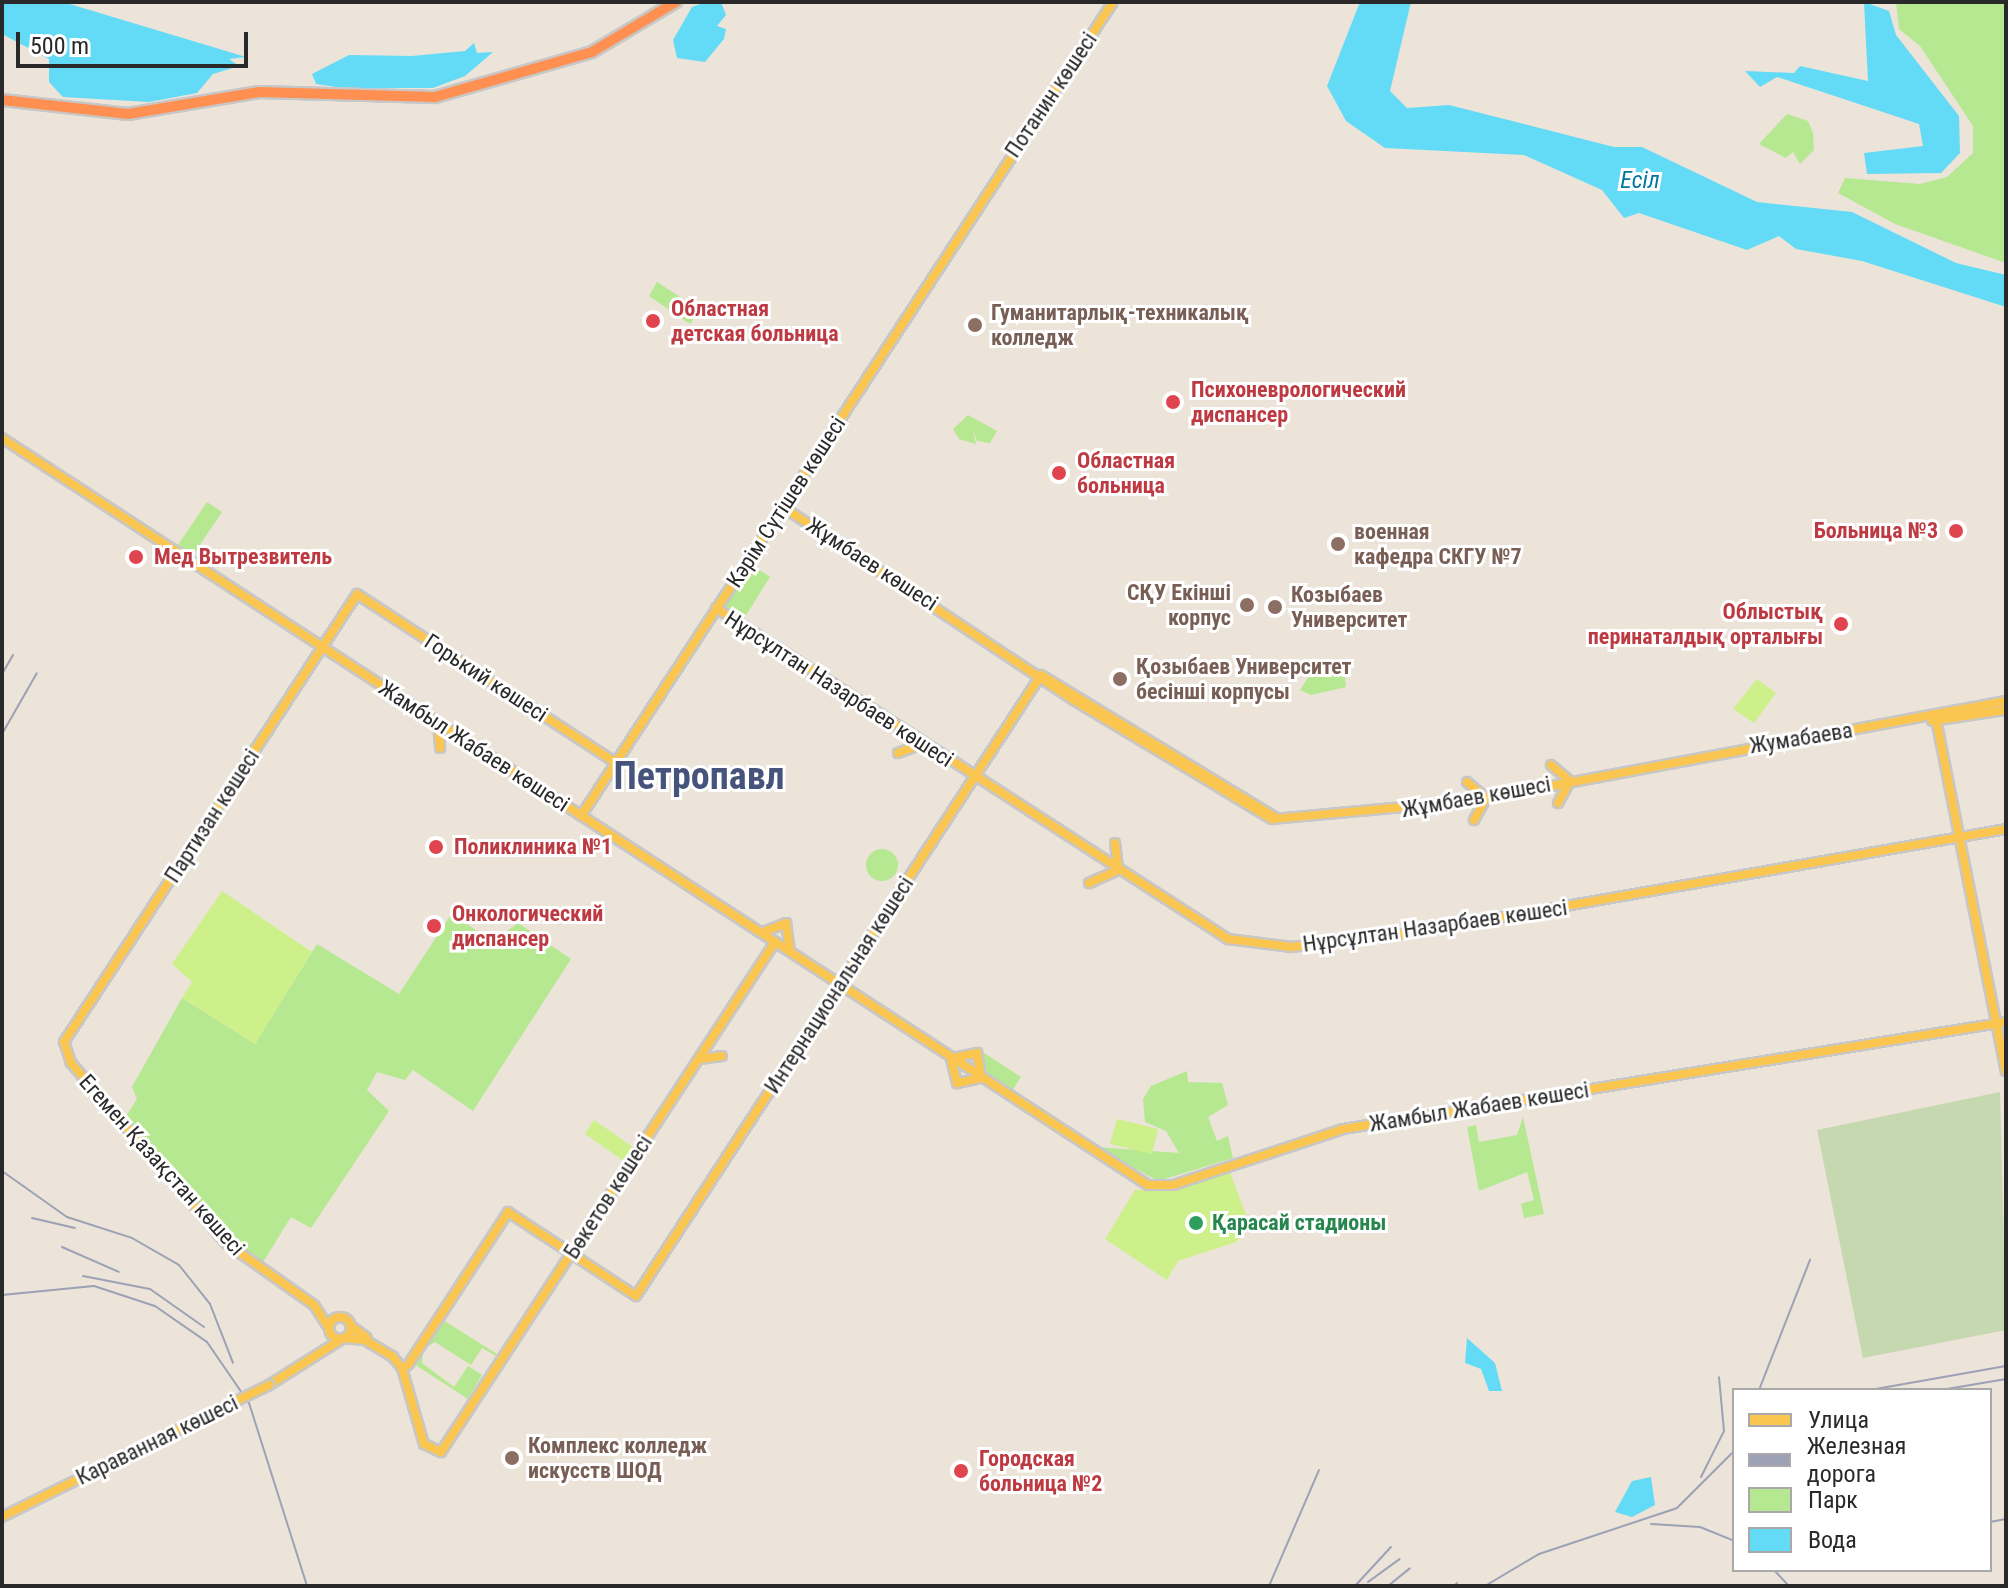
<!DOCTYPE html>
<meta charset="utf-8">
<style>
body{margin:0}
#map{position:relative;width:2008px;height:1588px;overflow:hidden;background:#ece3d9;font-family:"Roboto Condensed",sans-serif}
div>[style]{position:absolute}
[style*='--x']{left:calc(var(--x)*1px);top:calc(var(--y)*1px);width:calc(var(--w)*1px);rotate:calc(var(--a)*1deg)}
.green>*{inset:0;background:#b5e891}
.round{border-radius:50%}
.cemetery>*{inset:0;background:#c6d8af}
.pitch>*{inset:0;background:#cdf08b}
.water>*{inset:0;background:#63dbf7}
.river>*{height:6px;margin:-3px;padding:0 3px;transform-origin:3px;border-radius:3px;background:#63dbf7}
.roads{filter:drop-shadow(2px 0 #c7c7c7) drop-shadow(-2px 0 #c7c7c7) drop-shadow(0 2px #c7c7c7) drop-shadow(0 -2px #c7c7c7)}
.major>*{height:8px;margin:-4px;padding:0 4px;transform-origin:4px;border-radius:4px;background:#fbc64f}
.major>.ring{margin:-4px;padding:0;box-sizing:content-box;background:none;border:8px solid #fbc64f;border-radius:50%}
.highway>*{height:10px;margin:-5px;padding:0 5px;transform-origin:5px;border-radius:5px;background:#ff9051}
.rail>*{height:2px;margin:-1px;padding:0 1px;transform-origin:1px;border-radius:1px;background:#9ca1b5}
.bridges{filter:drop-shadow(2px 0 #c7c7c7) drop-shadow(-2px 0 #c7c7c7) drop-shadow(0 2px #c7c7c7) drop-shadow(0 -2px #c7c7c7)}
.major-bridge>*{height:8px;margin:-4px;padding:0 4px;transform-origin:4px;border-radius:4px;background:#fbc64f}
.dots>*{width:22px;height:22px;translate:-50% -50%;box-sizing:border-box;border:4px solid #fff;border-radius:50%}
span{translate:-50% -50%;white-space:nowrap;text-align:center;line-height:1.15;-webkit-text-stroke:6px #fff;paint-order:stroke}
.street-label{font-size:22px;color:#292929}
.health-label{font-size:22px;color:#be3a42;font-weight:700}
.left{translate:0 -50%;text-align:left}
.right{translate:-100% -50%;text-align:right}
.education-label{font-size:22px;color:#785e54;font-weight:700}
.leisure-label{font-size:22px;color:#27864d;font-weight:700}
.water-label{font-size:24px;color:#0377a2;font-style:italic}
.town-label{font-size:38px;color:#46547c;font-weight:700}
.frame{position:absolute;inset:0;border:4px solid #292929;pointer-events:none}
.legend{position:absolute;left:1732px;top:1388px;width:260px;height:184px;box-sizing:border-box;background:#fff;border:2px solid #a9a9a9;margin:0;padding:10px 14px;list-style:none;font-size:24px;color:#292929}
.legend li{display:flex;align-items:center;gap:16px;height:40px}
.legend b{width:40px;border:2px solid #a9a9a9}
.scale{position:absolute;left:16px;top:32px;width:232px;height:36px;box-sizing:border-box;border:4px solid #292929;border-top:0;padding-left:10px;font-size:24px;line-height:28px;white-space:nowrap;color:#292929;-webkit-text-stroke:6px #fff;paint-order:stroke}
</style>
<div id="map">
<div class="green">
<div style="clip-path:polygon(1896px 2px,2006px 2px,2006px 263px,1895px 224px,1838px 193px,1845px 178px,1920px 184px,1947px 177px,1973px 153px,1973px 126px,1920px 46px,1899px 29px)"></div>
<div style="clip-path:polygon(1787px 114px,1808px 121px,1813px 133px,1814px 150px,1800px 164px,1793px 152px,1786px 158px,1759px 144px)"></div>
<div style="clip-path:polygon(657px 282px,700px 310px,690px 324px,649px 296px)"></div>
<div style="clip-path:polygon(968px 415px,997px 431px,990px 443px,977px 441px,973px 430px,976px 444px,959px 439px,953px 429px)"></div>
<div style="clip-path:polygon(207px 502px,222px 512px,193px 555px,178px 545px)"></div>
<div style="clip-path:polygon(751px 564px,770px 577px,743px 620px,723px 607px)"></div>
<div style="clip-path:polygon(1320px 659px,1343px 659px,1346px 687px,1311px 695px,1300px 690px)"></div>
<div class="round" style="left:866px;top:849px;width:32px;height:32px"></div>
<div style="clip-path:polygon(452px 913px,492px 942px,518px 923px,571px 959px,473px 1111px,413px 1070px,405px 1080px,377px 1072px,367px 1090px,389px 1111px,311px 1228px,291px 1217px,260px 1267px,123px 1121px,137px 1099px,132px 1087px,182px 998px,255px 1044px,317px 944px,399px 994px)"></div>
<div style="clip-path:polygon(984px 1053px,1021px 1077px,1012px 1091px,980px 1071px)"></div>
<div style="clip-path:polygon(1187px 1071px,1188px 1082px,1222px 1083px,1228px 1105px,1208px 1117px,1217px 1141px,1228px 1136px,1233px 1158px,1158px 1181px,1096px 1147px,1179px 1153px,1166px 1131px,1145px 1122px,1143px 1099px,1151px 1086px)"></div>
<div style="clip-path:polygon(1523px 1117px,1544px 1214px,1524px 1218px,1521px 1204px,1534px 1200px,1527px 1172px,1479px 1191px,1467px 1127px,1476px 1125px,1479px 1142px,1517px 1135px)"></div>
<div style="clip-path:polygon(443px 1320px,497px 1354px,496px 1356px,482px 1348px,471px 1365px,435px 1342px,425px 1348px)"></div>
<div style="clip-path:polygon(423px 1351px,422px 1363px,454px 1387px,468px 1366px,482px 1375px,468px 1399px,414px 1364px)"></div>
</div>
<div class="cemetery">
<div style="clip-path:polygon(2000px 1092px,2006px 1330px,1863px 1358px,1817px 1130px)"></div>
</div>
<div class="pitch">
<div style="clip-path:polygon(1757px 679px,1776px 693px,1754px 723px,1733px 709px)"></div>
<div style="clip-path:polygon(222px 891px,312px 952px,255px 1044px,182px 998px,192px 982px,172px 964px)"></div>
<div style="clip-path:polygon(1117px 1119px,1158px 1129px,1152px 1154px,1110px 1144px)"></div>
<div style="clip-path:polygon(594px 1120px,633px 1147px,624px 1161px,585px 1134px)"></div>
<div style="clip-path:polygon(1229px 1170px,1250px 1225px,1236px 1242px,1178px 1261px,1167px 1280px,1105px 1239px,1135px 1190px,1174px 1189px)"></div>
</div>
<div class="water">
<div style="clip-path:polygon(2px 2px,63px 2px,246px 57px,229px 59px,239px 66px,213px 74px,197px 93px,149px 102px,63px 97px,49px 82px,49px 59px,2px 34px)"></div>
<div style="clip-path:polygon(706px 2px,721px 2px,726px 15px,717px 26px,726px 29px,724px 39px,705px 62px,677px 58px,673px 40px,692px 7px)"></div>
<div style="clip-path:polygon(1360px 2px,1411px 2px,1390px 91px,1407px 108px,1449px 105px,1614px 147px,1642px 147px,1757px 202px,1852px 212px,1956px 263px,2006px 275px,2006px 307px,1862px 261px,1796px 249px,1779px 236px,1747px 250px,1639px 213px,1624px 218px,1602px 190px,1524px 155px,1385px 148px,1346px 121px,1327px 86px)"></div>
<div style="clip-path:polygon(1864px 2px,1889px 11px,1896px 35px,1959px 116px,1960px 153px,1941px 173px,1867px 174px,1864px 153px,1923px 146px,1919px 124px,1777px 77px,1760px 87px,1745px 71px,1794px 73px,1800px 66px,1868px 81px)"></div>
<div style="clip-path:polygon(474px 43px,477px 53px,493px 52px,465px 76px,433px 88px,343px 88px,316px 84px,312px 74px,349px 55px,412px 56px,465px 51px)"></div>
<div style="clip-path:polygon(1467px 1338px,1495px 1363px,1502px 1391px,1489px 1391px,1481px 1369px,1465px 1363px)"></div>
<div style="clip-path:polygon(1651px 1477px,1655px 1505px,1632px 1517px,1615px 1512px,1632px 1481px)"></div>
</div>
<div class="river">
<div style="--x:1700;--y:195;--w:49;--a:17.7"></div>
</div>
<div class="roads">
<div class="major">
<div style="--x:2;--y:438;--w:1368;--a:33.1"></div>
<div style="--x:1148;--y:1185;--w:25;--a:0"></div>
<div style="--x:1173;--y:1185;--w:179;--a:-18.2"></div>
<div style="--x:1343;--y:1129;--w:672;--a:-9.17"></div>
<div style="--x:783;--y:507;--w:347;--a:33.6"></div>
<div style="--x:1072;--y:699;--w:233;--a:31"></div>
<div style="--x:1272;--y:819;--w:200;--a:-5.2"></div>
<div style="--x:1471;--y:801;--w:544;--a:-10.59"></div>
<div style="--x:716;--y:608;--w:610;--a:32.88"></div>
<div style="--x:1228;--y:939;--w:64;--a:7.2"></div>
<div style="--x:1291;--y:947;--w:121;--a:-6.7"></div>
<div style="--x:1411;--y:933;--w:604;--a:-9.91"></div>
<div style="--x:1041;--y:675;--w:275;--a:31.3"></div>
<div style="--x:1935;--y:714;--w:364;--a:78.8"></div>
<div style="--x:1932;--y:721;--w:75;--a:-8.5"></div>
<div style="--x:438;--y:723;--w:25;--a:85"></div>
<div style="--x:898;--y:753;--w:26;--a:-21"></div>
<div style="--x:1551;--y:765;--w:23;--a:40"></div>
<div style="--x:1467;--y:782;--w:23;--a:41"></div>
<div style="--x:1558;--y:803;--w:23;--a:-61"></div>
<div style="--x:581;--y:816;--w:972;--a:-56.83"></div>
<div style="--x:1474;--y:820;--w:23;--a:-61"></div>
<div style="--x:1115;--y:843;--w:26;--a:83"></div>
<div style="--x:1089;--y:883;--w:30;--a:-24"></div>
<div style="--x:786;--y:923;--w:28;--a:82"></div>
<div style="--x:763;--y:932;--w:25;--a:-21"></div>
<div style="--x:953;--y:1058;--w:25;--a:-12"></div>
<div style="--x:977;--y:1053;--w:25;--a:81"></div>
<div style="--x:700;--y:1059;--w:22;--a:-8"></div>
<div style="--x:951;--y:1059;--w:25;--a:76"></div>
<div style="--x:957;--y:1083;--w:25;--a:-12"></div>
<div class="ring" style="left:329px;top:1317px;width:14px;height:14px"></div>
<div style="--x:351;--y:1326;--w:19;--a:36"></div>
<div style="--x:329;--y:1328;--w:27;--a:-123"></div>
<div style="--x:314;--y:1305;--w:108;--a:-144.8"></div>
<div style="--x:226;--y:1243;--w:238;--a:-130.7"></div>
<div style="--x:71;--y:1063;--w:22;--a:-108"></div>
<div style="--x:64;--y:1042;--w:535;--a:-56.81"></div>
<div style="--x:357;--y:594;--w:308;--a:33.1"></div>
<div style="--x:343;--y:1338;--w:22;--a:5"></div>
<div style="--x:365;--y:1340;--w:33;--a:31"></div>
<div style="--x:392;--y:1356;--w:16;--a:50"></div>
<div style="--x:402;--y:1368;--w:79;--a:73.9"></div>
<div style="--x:424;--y:1444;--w:19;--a:25"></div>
<div style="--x:441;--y:1452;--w:610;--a:-56.78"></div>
<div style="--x:408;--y:1365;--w:183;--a:-56.8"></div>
<div style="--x:508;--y:1212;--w:153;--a:33.3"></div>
<div style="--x:636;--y:1296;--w:741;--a:-56.89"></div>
<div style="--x:269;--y:1385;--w:86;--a:-32.2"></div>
<div style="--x:2;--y:1517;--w:243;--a:-26.4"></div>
</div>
<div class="highway">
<div style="--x:2;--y:100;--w:127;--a:6.3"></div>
<div style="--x:128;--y:114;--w:133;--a:-9.5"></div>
<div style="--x:259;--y:92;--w:176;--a:1.6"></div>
<div style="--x:435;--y:97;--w:163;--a:-16"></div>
<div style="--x:592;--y:52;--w:98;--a:-30.8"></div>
</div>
</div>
<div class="rail">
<div style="--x:2;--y:674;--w:22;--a:-60"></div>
<div style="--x:2;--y:734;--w:70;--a:-60.2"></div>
<div style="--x:2;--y:1171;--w:80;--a:35.3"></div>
<div style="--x:67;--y:1217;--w:68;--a:17.9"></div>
<div style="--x:132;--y:1238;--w:54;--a:29.9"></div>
<div style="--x:179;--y:1265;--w:50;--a:51.5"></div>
<div style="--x:210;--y:1304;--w:63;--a:68.7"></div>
<div style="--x:32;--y:1218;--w:44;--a:13.1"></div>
<div style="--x:62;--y:1247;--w:62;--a:23.7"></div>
<div style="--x:83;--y:1276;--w:68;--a:11"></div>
<div style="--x:150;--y:1289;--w:66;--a:35.1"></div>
<div style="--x:2;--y:1295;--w:92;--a:-5.6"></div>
<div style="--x:94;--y:1286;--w:64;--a:18.2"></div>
<div style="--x:155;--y:1306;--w:63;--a:34.7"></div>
<div style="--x:207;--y:1342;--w:74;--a:55.5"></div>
<div style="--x:249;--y:1403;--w:192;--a:72.4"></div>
<div style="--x:1759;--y:1390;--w:140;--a:-68.6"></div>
<div style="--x:1870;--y:1390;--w:138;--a:-10"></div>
<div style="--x:1941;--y:1390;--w:66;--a:-9.6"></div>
<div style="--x:1701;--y:1477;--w:51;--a:-63.4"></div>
<div style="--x:1724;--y:1431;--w:54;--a:-95.3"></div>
<div style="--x:1990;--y:1522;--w:16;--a:-11"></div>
<div style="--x:1651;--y:1524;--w:49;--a:3.5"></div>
<div style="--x:1700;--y:1527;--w:37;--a:22"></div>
<div style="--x:1774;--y:1570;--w:22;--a:47"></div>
<div style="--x:1368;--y:1582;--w:39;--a:-36"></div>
<div style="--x:1269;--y:1586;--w:126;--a:-66.7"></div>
<div style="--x:1355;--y:1586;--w:53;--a:-47.3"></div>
<div style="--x:1388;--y:1586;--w:28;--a:-39"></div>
<div style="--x:1454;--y:1586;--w:4;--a:-45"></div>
<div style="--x:1485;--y:1586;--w:63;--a:-30.7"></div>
<div style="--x:1539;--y:1554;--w:145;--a:-18.4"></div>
<div style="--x:1677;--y:1508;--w:81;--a:-45"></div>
</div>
<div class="bridges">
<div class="major-bridge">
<div style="--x:220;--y:1409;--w:55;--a:-26.1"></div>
</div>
</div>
<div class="dots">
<div style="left:653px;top:321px;background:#e0444e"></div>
<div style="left:975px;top:325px;background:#8d6e63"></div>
<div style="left:1173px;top:402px;background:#e0444e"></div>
<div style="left:1059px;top:473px;background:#e0444e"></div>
<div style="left:1956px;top:531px;background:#e0444e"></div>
<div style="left:1338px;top:544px;background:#8d6e63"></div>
<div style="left:136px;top:557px;background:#e0444e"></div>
<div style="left:1247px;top:605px;background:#8d6e63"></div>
<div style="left:1275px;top:607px;background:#8d6e63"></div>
<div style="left:1841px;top:624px;background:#e0444e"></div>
<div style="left:1120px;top:679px;background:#8d6e63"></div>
<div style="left:436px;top:847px;background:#e0444e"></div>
<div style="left:434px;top:926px;background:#e0444e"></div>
<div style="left:1196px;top:1223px;background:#2e9e5b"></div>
<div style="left:512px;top:1458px;background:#8d6e63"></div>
<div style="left:961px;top:1471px;background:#e0444e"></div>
</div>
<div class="street-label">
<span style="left:1051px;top:95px;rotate:-56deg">Потанин көшесі</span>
<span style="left:786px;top:502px;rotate:-57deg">Кәрім Сүтішев көшесі</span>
<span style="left:872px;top:564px;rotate:33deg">Жұмбаев көшесі</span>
<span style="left:486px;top:678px;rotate:33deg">Горький көшесі</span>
<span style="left:839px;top:689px;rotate:33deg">Нұрсұлтан Назарбаев көшесі</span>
<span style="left:1801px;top:738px;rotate:-9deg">Жумабаева</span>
<span style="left:474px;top:746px;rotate:33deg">Жамбыл Жабаев көшесі</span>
<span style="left:1476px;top:797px;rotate:-10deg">Жұмбаев көшесі</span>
<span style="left:212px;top:816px;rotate:-57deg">Партизан көшесі</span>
<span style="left:1435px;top:926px;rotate:-8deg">Нұрсұлтан Назарбаев көшесі</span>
<span style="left:839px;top:985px;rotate:-57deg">Интернациональная көшесі</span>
<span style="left:1479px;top:1107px;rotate:-9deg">Жамбыл Жабаев көшесі</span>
<span style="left:162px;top:1165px;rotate:48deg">Егемен Қазақстан көшесі</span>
<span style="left:608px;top:1197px;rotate:-57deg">Бөкетов көшесі</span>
<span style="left:157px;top:1440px;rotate:-26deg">Караванная көшесі</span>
</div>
<div class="health-label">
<span class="left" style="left:671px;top:321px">Областная<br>детская больница</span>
<span class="left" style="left:1191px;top:402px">Психоневрологический<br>диспансер</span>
<span class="left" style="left:1077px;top:473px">Областная<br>больница</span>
<span class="right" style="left:1938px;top:531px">Больница №3</span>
<span class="left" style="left:154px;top:557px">Мед Вытрезвитель</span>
<span class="right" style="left:1823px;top:624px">Облыстық<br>перинаталдық орталығы</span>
<span class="left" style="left:454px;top:847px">Поликлиника №1</span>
<span class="left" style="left:452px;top:926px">Онкологический<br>диспансер</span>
<span class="left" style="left:979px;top:1471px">Городская<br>больница №2</span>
</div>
<div class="education-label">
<span class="left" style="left:991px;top:325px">Гуманитарлық-техникалық<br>колледж</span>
<span class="left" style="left:1354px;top:544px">военная<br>кафедра СКГУ №7</span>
<span class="right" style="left:1231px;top:605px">СҚУ Екінші<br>корпус</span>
<span class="left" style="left:1291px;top:607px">Козыбаев<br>Университет</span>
<span class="left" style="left:1136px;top:679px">Қозыбаев Университет<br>бесінші корпусы</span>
<span class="left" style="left:528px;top:1458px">Комплекс колледж<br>искусств ШОД</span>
</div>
<div class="leisure-label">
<span class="left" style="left:1212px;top:1223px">Қарасай стадионы</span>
</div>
<div class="water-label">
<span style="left:1640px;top:181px">Есіл</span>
</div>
<div class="town-label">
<span style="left:699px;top:777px">Петропавл</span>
</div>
<div class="frame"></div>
<ul class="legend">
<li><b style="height:10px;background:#fbc64f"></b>Улица</li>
<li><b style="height:10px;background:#9ca1b5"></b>Железная дорога</li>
<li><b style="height:22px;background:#b5e891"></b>Парк</li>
<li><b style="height:22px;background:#63dbf7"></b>Вода</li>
</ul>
<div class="scale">500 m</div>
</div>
